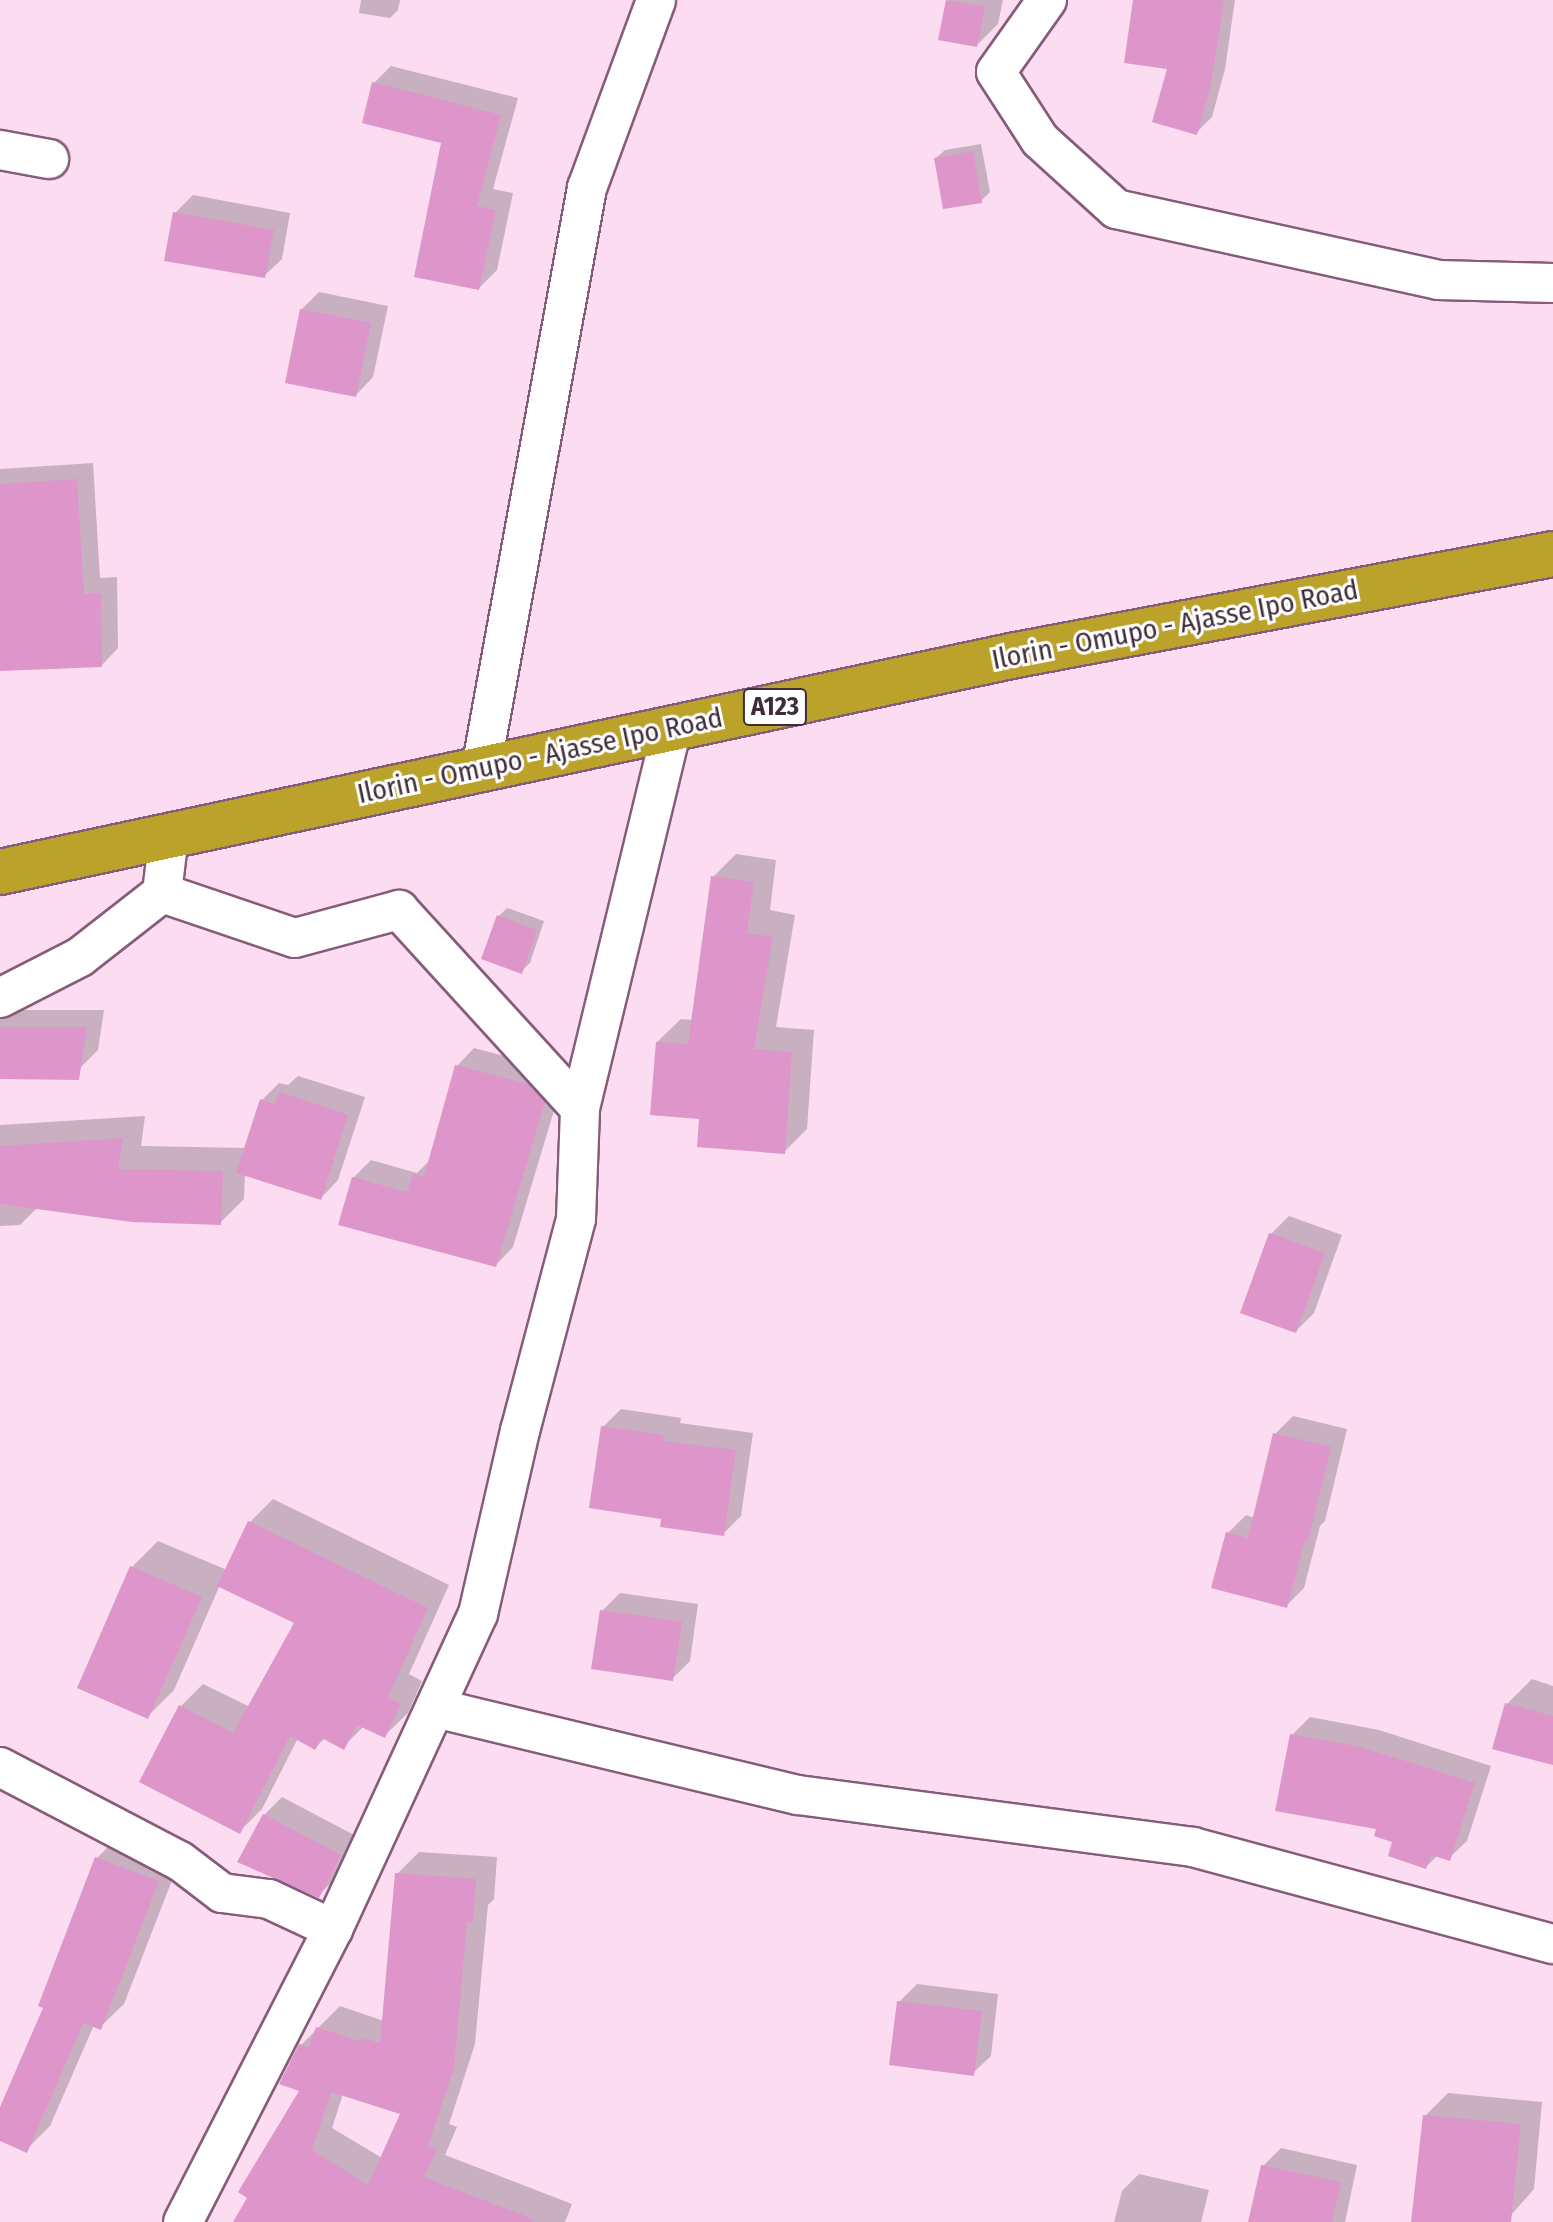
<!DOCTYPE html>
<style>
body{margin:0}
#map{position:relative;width:1553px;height:2222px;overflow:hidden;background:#fbdcf1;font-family:"Fira Sans Condensed",sans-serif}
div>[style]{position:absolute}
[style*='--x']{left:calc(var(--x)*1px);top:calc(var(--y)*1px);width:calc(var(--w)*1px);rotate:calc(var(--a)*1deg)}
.shadow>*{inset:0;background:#0003}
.building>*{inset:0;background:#dd95ca}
.roads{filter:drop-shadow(2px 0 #875c7b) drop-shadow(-2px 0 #875c7b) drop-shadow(0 2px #875c7b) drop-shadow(0 -2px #875c7b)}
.street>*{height:38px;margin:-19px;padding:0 19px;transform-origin:19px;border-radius:19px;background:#fff}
.highway>*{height:44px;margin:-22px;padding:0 22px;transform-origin:22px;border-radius:22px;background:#bba22a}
span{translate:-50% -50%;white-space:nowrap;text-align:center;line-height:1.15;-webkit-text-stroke:6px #fff;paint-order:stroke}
.shield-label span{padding:2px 6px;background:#fff;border:2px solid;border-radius:6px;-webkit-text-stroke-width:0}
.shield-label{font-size:26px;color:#3f2c3a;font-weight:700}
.street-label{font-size:28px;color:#3f2c3a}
</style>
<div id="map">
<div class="shadow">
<div style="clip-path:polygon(361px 0,400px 0,398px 10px,390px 18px,359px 13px)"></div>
<div style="clip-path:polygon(949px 0,1003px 0,998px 24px,977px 45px,940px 38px)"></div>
<div style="clip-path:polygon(1135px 0,1235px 0,1225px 69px,1212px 117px,1197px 132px)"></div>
<div style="clip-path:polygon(391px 66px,518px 98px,493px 189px,513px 193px,497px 270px,479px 288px,443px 142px,374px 83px)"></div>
<div style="clip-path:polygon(981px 144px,990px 192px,981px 201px,936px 158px,945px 150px)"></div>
<div style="clip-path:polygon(193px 195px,290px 213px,282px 259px,264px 276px,175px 213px)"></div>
<div style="clip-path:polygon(319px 292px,388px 306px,373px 377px,356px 395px,301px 310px)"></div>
<div style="clip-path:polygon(93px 463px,100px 578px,117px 577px,118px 648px,102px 665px,0 669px,0 469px)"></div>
<div style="clip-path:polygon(736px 854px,776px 860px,770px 910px,795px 915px,776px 1027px,814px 1030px,807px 1129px,784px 1152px,701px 1117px,657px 1042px,681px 1019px,693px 1020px,713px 877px)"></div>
<div style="clip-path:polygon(507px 908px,544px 921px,530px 963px,521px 971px,498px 917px)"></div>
<div style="clip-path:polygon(0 1010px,104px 1010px,98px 1050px,80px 1068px,0 1071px)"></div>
<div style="clip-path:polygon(474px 1048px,546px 1067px,562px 1084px,513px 1247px,496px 1265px,353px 1178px,371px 1160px,417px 1173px,431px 1159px,457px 1066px)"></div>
<div style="clip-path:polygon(298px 1076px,365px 1097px,338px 1180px,321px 1198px,245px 1173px,244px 1199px,220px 1223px,38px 1207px,20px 1225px,0 1226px,0 1125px,145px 1116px,141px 1146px,246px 1148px,262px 1100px,279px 1083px,288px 1085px)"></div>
<div style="clip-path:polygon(1289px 1216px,1342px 1235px,1314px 1313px,1296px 1331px,1271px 1234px)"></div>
<div style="clip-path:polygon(621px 1409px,681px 1418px,680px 1423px,753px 1433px,741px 1516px,723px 1534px,663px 1517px,603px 1427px)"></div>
<div style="clip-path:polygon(1293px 1416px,1347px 1429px,1325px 1521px,1320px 1526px,1304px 1588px,1286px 1606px,1228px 1533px,1246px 1515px,1255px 1518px,1275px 1434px)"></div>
<div style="clip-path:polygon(273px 1499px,449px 1585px,409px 1674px,422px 1681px,408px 1713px,385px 1735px,364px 1726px,343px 1747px,325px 1738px,315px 1748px,298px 1738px,262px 1809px,239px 1832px,181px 1706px,203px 1684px,250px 1707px,297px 1622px,220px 1585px,174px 1690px,147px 1717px,132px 1567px,158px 1541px,227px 1570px,250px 1522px)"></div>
<div style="clip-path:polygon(620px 1593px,698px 1604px,690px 1661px,672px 1679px,602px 1611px)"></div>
<div style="clip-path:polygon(1532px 1679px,1553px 1686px,1553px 1763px,1507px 1704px)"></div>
<div style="clip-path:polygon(1310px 1717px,1379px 1730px,1491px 1766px,1467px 1841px,1449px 1858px,1438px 1855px,1426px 1867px,1379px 1828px,1292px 1735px)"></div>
<div style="clip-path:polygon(282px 1797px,358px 1837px,336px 1878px,318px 1896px,264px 1815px)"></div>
<div style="clip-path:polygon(121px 1834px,181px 1857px,124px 2004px,100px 2027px,94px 2025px,50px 2126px,26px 2150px,0 2139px,0 2112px,46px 2007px,97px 1858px)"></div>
<div style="clip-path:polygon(evenodd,419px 1852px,497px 1857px,494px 1899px,488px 1905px,475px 2044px,449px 2124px,457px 2127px,445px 2155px,572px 2204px,565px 2222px,235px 2222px,302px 2090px,300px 2046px,340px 2006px,384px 2021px,397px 1874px,419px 1852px,343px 2094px,403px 2113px,382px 2158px,332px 2128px,343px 2094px)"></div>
<div style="clip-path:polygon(917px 1984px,998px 1994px,991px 2056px,973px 2073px,899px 2002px)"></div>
<div style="clip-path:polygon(1448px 2093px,1542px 2102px,1534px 2189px,1505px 2222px,1413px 2222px,1425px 2116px)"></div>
<div style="clip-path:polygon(1281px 2148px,1357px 2165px,1345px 2222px,1250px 2222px,1263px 2166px)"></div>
<div style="clip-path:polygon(1139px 2174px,1209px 2190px,1201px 2222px,1114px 2222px,1122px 2191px)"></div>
</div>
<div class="building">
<div style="clip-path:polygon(946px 0,985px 7px,977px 47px,938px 40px)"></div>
<div style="clip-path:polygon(1133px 0,1224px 0,1211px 84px,1197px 135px,1152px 122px,1167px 69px,1124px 63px)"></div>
<div style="clip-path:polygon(372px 82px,501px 115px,477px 206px,496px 210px,479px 290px,414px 277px,441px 143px,362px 123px)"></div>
<div style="clip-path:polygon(973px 151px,982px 203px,943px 209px,934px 158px)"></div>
<div style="clip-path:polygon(173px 212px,274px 230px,265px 278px,164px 261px)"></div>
<div style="clip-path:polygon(300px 309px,371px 323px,356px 397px,285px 383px)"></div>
<div style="clip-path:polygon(77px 479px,84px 594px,101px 593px,102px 667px,0 671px,0 484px)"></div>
<div style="clip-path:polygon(711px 876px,754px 882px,747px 933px,773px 937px,754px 1049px,792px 1052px,785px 1154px,697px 1147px,699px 1119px,650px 1115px,656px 1042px,688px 1044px)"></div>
<div style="clip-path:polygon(497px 915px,537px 930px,522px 974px,481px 959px)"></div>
<div style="clip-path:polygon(0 1027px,87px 1027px,79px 1080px,0 1079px)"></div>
<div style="clip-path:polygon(455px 1065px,528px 1084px,545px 1102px,496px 1267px,338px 1225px,352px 1177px,407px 1192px,413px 1174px,424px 1177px)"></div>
<div style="clip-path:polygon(279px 1092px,348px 1115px,321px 1200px,236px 1173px,260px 1099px,275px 1104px)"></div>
<div style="clip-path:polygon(123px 1138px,118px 1169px,223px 1171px,221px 1225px,132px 1222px,0 1204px,0 1146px)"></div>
<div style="clip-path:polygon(1269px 1233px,1325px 1253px,1296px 1333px,1240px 1313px)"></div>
<div style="clip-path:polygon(601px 1426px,664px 1435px,663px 1441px,736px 1450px,724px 1536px,660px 1527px,661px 1519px,589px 1508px)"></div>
<div style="clip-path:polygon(1273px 1433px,1331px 1447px,1308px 1541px,1305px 1540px,1287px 1608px,1211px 1588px,1226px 1532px,1248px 1538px)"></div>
<div style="clip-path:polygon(248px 1521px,428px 1608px,388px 1697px,401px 1704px,385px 1738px,357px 1725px,344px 1750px,322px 1738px,315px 1750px,290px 1736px,240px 1834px,139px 1782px,179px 1705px,233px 1733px,294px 1623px,217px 1586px)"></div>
<div style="clip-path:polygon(130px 1566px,202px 1597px,148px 1719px,77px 1688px)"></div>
<div style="clip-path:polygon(600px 1610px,682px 1622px,673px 1681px,591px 1669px)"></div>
<div style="clip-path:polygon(1505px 1703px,1553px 1716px,1553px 1765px,1492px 1749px)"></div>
<div style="clip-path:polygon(1290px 1734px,1361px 1747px,1475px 1783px,1450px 1861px,1431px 1855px,1426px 1869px,1388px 1856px,1392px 1842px,1374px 1836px,1376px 1829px,1275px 1811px)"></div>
<div style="clip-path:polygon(263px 1814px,341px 1855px,319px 1898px,237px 1862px)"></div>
<div style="clip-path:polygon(95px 1857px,159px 1881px,101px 2030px,83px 2023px,27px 2153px,0 2141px,0 2107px,43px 2008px,38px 2006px)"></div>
<div style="clip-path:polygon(evenodd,395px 1873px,476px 1879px,473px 1923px,467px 1922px,454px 2068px,428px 2146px,437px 2150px,424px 2177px,533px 2219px,532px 2222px,233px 2222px,247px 2198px,238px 2192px,299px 2091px,279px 2084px,299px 2044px,309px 2047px,316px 2027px,361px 2042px,363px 2038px,380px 2043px,395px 1873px,331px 2092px,400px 2114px,368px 2185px,312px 2150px,331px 2092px)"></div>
<div style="clip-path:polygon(897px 2001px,982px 2011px,974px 2076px,889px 2065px)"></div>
<div style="clip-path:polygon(1423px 2115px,1521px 2124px,1511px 2222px,1411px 2222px)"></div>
<div style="clip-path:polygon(1261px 2165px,1341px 2182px,1332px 2222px,1248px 2222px)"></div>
</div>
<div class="roads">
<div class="street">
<div style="--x:1047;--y:0;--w:88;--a:125.3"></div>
<div style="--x:996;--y:72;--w:81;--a:57.1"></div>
<div style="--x:1040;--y:140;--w:103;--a:42.2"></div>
<div style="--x:1116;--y:209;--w:330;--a:12.4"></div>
<div style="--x:1438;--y:280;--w:115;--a:1.5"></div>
<div style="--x:0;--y:150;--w:50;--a:10.4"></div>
<div style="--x:481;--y:769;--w:591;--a:-79.66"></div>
<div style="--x:587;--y:188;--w:200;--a:-69.8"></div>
<div style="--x:169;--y:835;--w:58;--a:96.9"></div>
<div style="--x:162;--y:893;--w:140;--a:18.7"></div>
<div style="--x:295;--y:938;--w:108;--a:-15.1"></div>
<div style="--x:399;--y:910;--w:268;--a:47.6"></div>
<div style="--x:0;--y:998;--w:90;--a:-27.1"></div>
<div style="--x:80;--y:957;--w:104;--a:-38"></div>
<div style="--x:435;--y:1708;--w:373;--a:13.5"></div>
<div style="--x:798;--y:1795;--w:398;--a:7.5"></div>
<div style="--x:1193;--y:1847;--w:373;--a:15.1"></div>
<div style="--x:0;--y:1767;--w:203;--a:27.6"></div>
<div style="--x:180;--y:1861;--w:53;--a:37.3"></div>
<div style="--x:222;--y:1893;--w:47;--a:7.3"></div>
<div style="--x:269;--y:1899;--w:71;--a:25.1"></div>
<div style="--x:333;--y:1929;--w:329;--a:117.1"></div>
<div style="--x:333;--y:1929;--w:347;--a:-65.3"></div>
<div style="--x:478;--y:1614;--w:188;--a:-77.1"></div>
<div style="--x:520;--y:1431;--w:219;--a:-75.2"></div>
<div style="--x:576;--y:1219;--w:111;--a:-87.9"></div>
<div style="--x:580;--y:1108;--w:390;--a:-76.4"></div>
</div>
<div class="highway">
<div style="--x:0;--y:872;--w:1039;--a:-12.06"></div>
<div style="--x:1016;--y:655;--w:546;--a:-10.65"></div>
</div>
</div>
<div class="shield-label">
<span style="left:775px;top:707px">A123</span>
</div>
<div class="street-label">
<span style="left:1175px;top:625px;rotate:-11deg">Ilorin - Omupo - Ajasse Ipo Road</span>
<span style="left:540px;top:756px;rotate:-12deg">Ilorin - Omupo - Ajasse Ipo Road</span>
</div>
</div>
